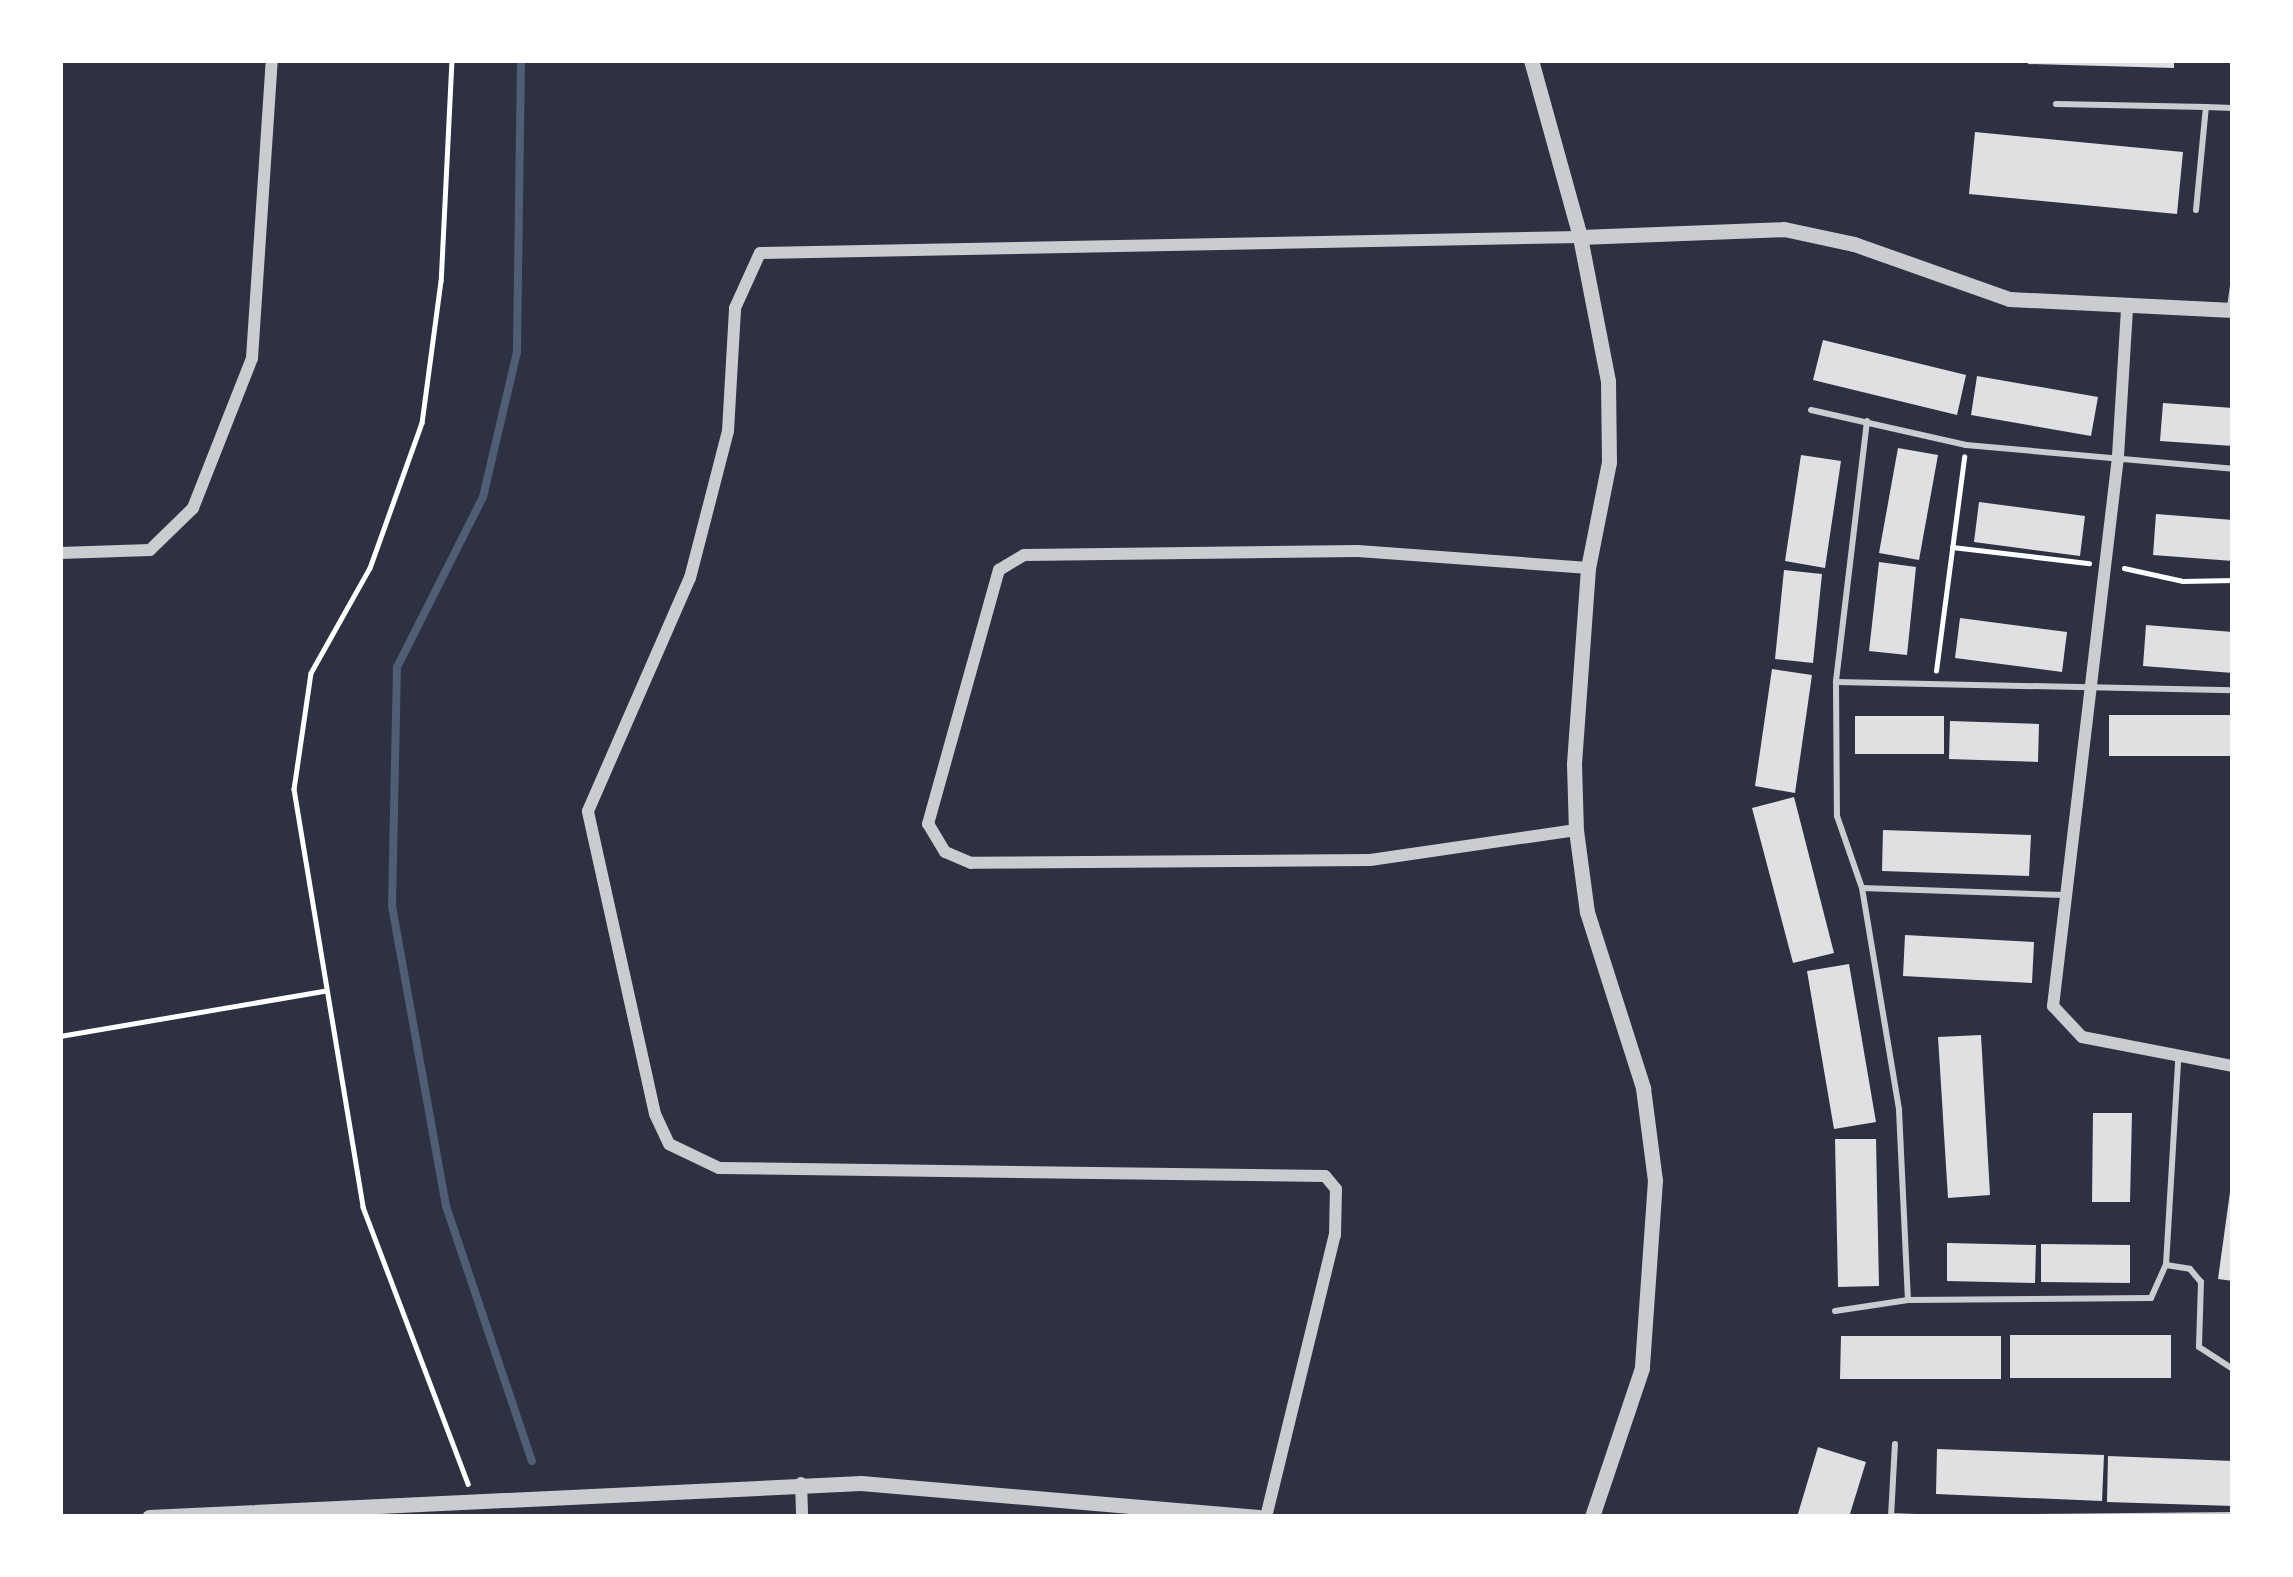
<!DOCTYPE html>
<style>
body{margin:0}
#map{position:relative;width:2293px;height:1577px;overflow:hidden;background:#2d3142;font-family:"Noto Serif",serif}
div>[style]{position:absolute}
[style*='--x']{left:calc(var(--x)*1px);top:calc(var(--y)*1px);width:calc(var(--w)*1px);rotate:calc(var(--a)*1deg)}
.stream>*{height:8px;margin:-4px;padding:0 4px;transform-origin:4px;border-radius:4px;background:#4f5d75}
.building>*{inset:0;background:#e0e0e3}
.path>*{height:4.5px;margin:-2.25px;padding:0 2.25px;transform-origin:2.25px;border-radius:2.25px;background:#fff}
.service>*{height:6px;margin:-3px;padding:0 3px;transform-origin:3px;border-radius:3px;background:#caccd0}
.minor>*{height:12px;margin:-6px;padding:0 6px;transform-origin:6px;border-radius:6px;background:#caccd0}
.tertiary>*{height:15px;margin:-7.5px;padding:0 7.5px;transform-origin:7.5px;border-radius:7.5px;background:#caccd0}
span{translate:-50% -50%;white-space:nowrap;text-align:center;line-height:1.15;-webkit-text-stroke:10px #fff;paint-order:stroke}
.frame{position:absolute;inset:0;border:63px solid #fff;pointer-events:none}
</style>
<div id="map">
<div class="stream">
<div style="--x:521;--y:60;--w:292;--a:90.8"></div>
<div style="--x:517;--y:352;--w:149;--a:103.2"></div>
<div style="--x:483;--y:497;--w:191;--a:116.8"></div>
<div style="--x:397;--y:667;--w:239;--a:91.2"></div>
<div style="--x:392;--y:906;--w:305;--a:79.8"></div>
<div style="--x:446;--y:1206;--w:269;--a:71.4"></div>
</div>
<div class="building">
<div style="clip-path:polygon(2028px 60px,2174px 60px,2174px 68px,2028px 64px)"></div>
<div style="clip-path:polygon(1975px 132px,2183px 152px,2177px 214px,1969px 194px)"></div>
<div style="clip-path:polygon(1823px 340px,1966px 375px,1957px 415px,1813px 380px)"></div>
<div style="clip-path:polygon(1977px 376px,2098px 397px,2091px 436px,1971px 415px)"></div>
<div style="clip-path:polygon(2163px 403px,2233px 408px,2233px 446px,2160px 441px)"></div>
<div style="clip-path:polygon(1898px 448px,1938px 455px,1919px 560px,1879px 553px)"></div>
<div style="clip-path:polygon(1801px 455px,1841px 461px,1825px 568px,1785px 561px)"></div>
<div style="clip-path:polygon(1979px 502px,2085px 516px,2080px 556px,1974px 542px)"></div>
<div style="clip-path:polygon(2156px 514px,2233px 520px,2233px 561px,2153px 555px)"></div>
<div style="clip-path:polygon(1879px 562px,1916px 567px,1907px 655px,1869px 651px)"></div>
<div style="clip-path:polygon(1784px 570px,1822px 574px,1813px 663px,1775px 659px)"></div>
<div style="clip-path:polygon(1960px 618px,2067px 632px,2062px 672px,1955px 658px)"></div>
<div style="clip-path:polygon(2146px 625px,2233px 632px,2233px 673px,2143px 666px)"></div>
<div style="clip-path:polygon(1772px 669px,1812px 675px,1795px 793px,1755px 786px)"></div>
<div style="clip-path:polygon(2109px 715px,2233px 715px,2233px 756px,2109px 756px)"></div>
<div style="clip-path:polygon(1855px 716px,1944px 716px,1944px 754px,1855px 754px)"></div>
<div style="clip-path:polygon(1950px 721px,2039px 724px,2038px 762px,1949px 759px)"></div>
<div style="clip-path:polygon(1794px 797px,1834px 953px,1793px 963px,1752px 808px)"></div>
<div style="clip-path:polygon(1883px 830px,2031px 835px,2029px 876px,1882px 871px)"></div>
<div style="clip-path:polygon(1905px 935px,2034px 942px,2032px 983px,1903px 976px)"></div>
<div style="clip-path:polygon(1849px 964px,1876px 1122px,1834px 1129px,1807px 971px)"></div>
<div style="clip-path:polygon(1981px 1035px,1990px 1195px,1948px 1198px,1938px 1037px)"></div>
<div style="clip-path:polygon(2093px 1113px,2132px 1113px,2130px 1202px,2092px 1202px)"></div>
<div style="clip-path:polygon(1835px 1139px,1876px 1139px,1879px 1286px,1838px 1287px)"></div>
<div style="clip-path:polygon(2230px 1192px,2233px 1192px,2233px 1281px,2218px 1279px)"></div>
<div style="clip-path:polygon(1947px 1243px,2036px 1245px,2035px 1283px,1947px 1281px)"></div>
<div style="clip-path:polygon(2041px 1244px,2130px 1245px,2130px 1283px,2041px 1282px)"></div>
<div style="clip-path:polygon(2010px 1335px,2171px 1335px,2171px 1378px,2010px 1378px)"></div>
<div style="clip-path:polygon(1841px 1336px,2001px 1336px,2001px 1379px,1840px 1379px)"></div>
<div style="clip-path:polygon(1818px 1447px,1866px 1462px,1849px 1517px,1797px 1517px)"></div>
<div style="clip-path:polygon(1937px 1449px,2104px 1455px,2102px 1501px,1936px 1494px)"></div>
<div style="clip-path:polygon(2108px 1456px,2233px 1461px,2233px 1506px,2107px 1502px)"></div>
</div>
<div class="path">
<div style="--x:452;--y:60;--w:221;--a:92.8"></div>
<div style="--x:441;--y:281;--w:143;--a:97.6"></div>
<div style="--x:422;--y:423;--w:154;--a:109.7"></div>
<div style="--x:370;--y:568;--w:120;--a:119.3"></div>
<div style="--x:311;--y:673;--w:117;--a:98.3"></div>
<div style="--x:294;--y:789;--w:424;--a:80.6"></div>
<div style="--x:363;--y:1207;--w:296;--a:69.2"></div>
<div style="--x:1952;--y:547;--w:138;--a:6.7"></div>
<div style="--x:2124;--y:568;--w:60;--a:12.4"></div>
<div style="--x:2183;--y:581;--w:50;--a:-1.1"></div>
<div style="--x:1936;--y:671;--w:216;--a:-82.5"></div>
<div style="--x:60;--y:1036;--w:268;--a:-9.7"></div>
</div>
<div class="service">
<div style="--x:2056;--y:104;--w:150;--a:1.1"></div>
<div style="--x:2196;--y:210;--w:103;--a:-84.5"></div>
<div style="--x:2206;--y:107;--w:27;--a:2"></div>
<div style="--x:2230;--y:307;--w:22;--a:-82"></div>
<div style="--x:1811;--y:410;--w:159;--a:12.7"></div>
<div style="--x:1966;--y:445;--w:268;--a:5.1"></div>
<div style="--x:1867;--y:421;--w:263;--a:96.8"></div>
<div style="--x:1836;--y:682;--w:134;--a:89.6"></div>
<div style="--x:1837;--y:816;--w:76;--a:70.9"></div>
<div style="--x:1862;--y:888;--w:225;--a:80.5"></div>
<div style="--x:1899;--y:1110;--w:190;--a:87.3"></div>
<div style="--x:1836;--y:682;--w:397;--a:1.2"></div>
<div style="--x:1862;--y:888;--w:202;--a:2"></div>
<div style="--x:2166;--y:1265;--w:24;--a:9"></div>
<div style="--x:2190;--y:1269;--w:17;--a:50"></div>
<div style="--x:2201;--y:1282;--w:65;--a:91.8"></div>
<div style="--x:2199;--y:1347;--w:40;--a:32.9"></div>
<div style="--x:1835;--y:1311;--w:74;--a:-8.6"></div>
<div style="--x:1908;--y:1300;--w:243;--a:-0.5"></div>
<div style="--x:2151;--y:1298;--w:36;--a:-66"></div>
<div style="--x:2166;--y:1265;--w:204;--a:-86.6"></div>
<div style="--x:1891;--y:1516;--w:26;--a:2"></div>
<div style="--x:1891;--y:1517;--w:73;--a:-86.9"></div>
<div style="--x:2033;--y:1517;--w:200;--a:-0.6"></div>
</div>
<div class="minor">
<div style="--x:2127;--y:309;--w:148;--a:93.5"></div>
<div style="--x:2118;--y:457;--w:553;--a:96.75"></div>
<div style="--x:2053;--y:1006;--w:42;--a:46.9"></div>
<div style="--x:2082;--y:1037;--w:154;--a:10.9"></div>
<div style="--x:60;--y:553;--w:90;--a:-1.9"></div>
<div style="--x:150;--y:550;--w:60;--a:-44.3"></div>
<div style="--x:193;--y:508;--w:161;--a:-68.5"></div>
<div style="--x:252;--y:358;--w:299;--a:-86.2"></div>
<div style="--x:1576;--y:830;--w:208;--a:171.7"></div>
<div style="--x:1370;--y:860;--w:399;--a:179.6"></div>
<div style="--x:971;--y:863;--w:28;--a:-157"></div>
<div style="--x:945;--y:852;--w:33;--a:-121"></div>
<div style="--x:928;--y:824;--w:264;--a:-74.4"></div>
<div style="--x:999;--y:570;--w:29;--a:-31"></div>
<div style="--x:1024;--y:555;--w:334;--a:-0.7"></div>
<div style="--x:1358;--y:551;--w:231;--a:4.2"></div>
<div style="--x:801;--y:1483;--w:34;--a:88"></div>
<div style="--x:1266;--y:1517;--w:290;--a:-76.3"></div>
<div style="--x:1335;--y:1235;--w:46;--a:-88.8"></div>
<div style="--x:1336;--y:1189;--w:17;--a:-130"></div>
<div style="--x:1325;--y:1176;--w:606;--a:-179.24"></div>
<div style="--x:719;--y:1168;--w:55;--a:-154.4"></div>
<div style="--x:669;--y:1144;--w:33;--a:-115"></div>
<div style="--x:655;--y:1114;--w:310;--a:-102.5"></div>
<div style="--x:588;--y:811;--w:254;--a:-66.4"></div>
<div style="--x:690;--y:578;--w:152;--a:-75.5"></div>
<div style="--x:728;--y:431;--w:123;--a:-86.7"></div>
<div style="--x:735;--y:308;--w:60;--a:-65.6"></div>
<div style="--x:760;--y:253;--w:820;--a:-1.12"></div>
</div>
<div class="tertiary">
<div style="--x:1531;--y:60;--w:184;--a:74.5"></div>
<div style="--x:1580;--y:237;--w:147;--a:79"></div>
<div style="--x:1608;--y:381;--w:81;--a:89.3"></div>
<div style="--x:1609;--y:462;--w:108;--a:101.2"></div>
<div style="--x:1588;--y:568;--w:196;--a:94.1"></div>
<div style="--x:1574;--y:764;--w:66;--a:88.3"></div>
<div style="--x:1576;--y:830;--w:83;--a:82.4"></div>
<div style="--x:1587;--y:912;--w:185;--a:72.3"></div>
<div style="--x:1643;--y:1088;--w:93;--a:82.6"></div>
<div style="--x:1655;--y:1180;--w:188;--a:94"></div>
<div style="--x:1642;--y:1368;--w:157;--a:108.6"></div>
<div style="--x:1580;--y:237;--w:204;--a:-2.2"></div>
<div style="--x:1784;--y:229;--w:72;--a:12.1"></div>
<div style="--x:1854;--y:244;--w:164;--a:19.5"></div>
<div style="--x:2009;--y:299;--w:224;--a:2.8"></div>
<div style="--x:149;--y:1517;--w:713;--a:-2.73"></div>
<div style="--x:861;--y:1483;--w:399;--a:4.9"></div>
</div>
<div class="frame"></div>
</div>
